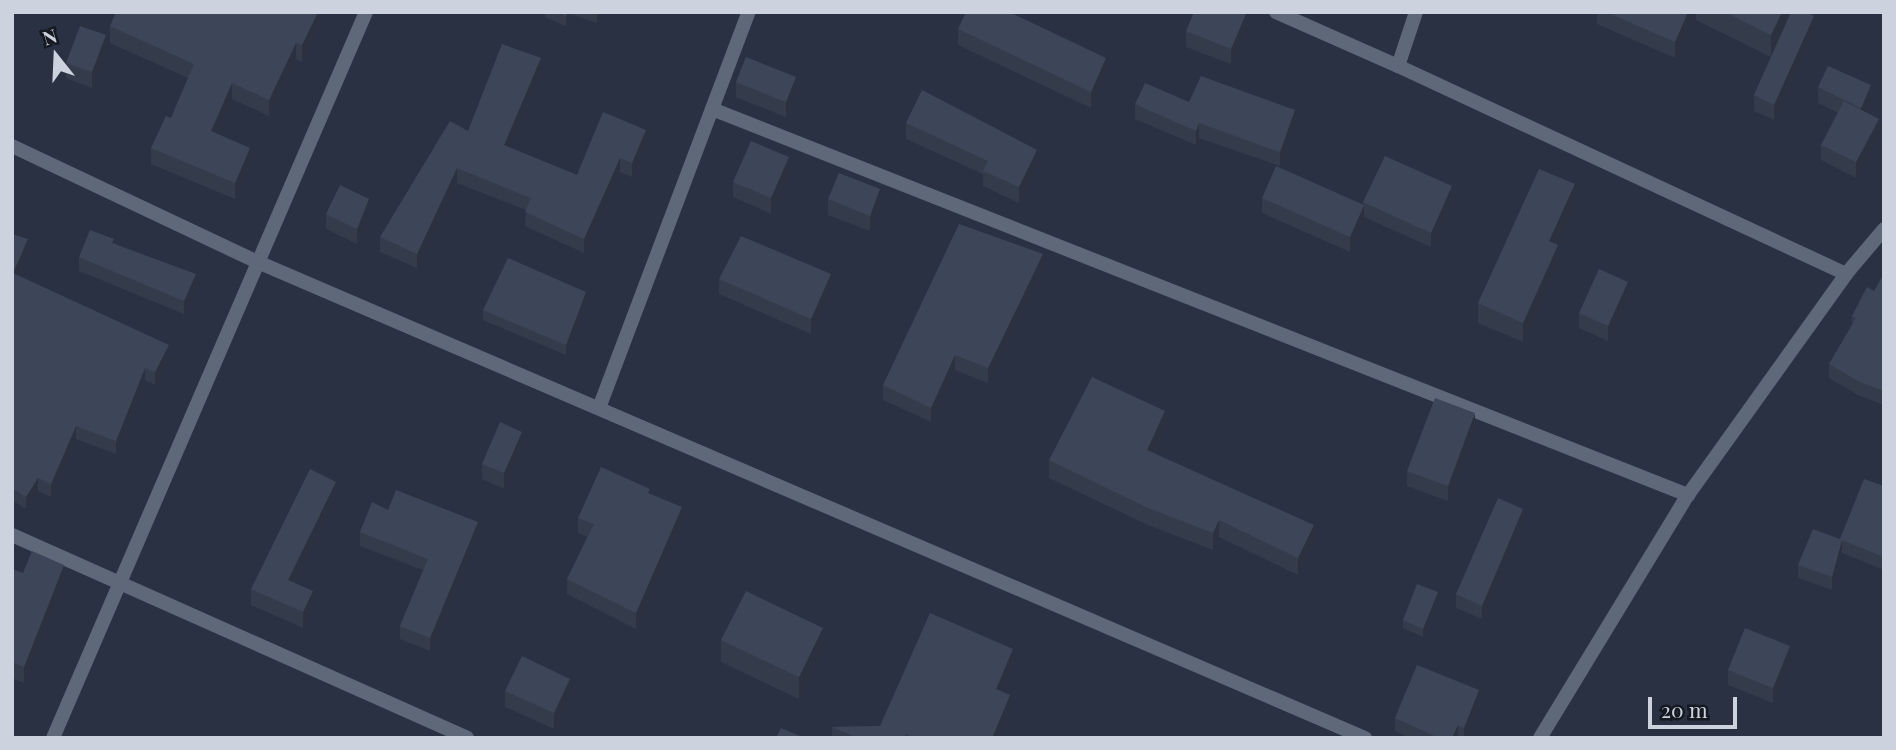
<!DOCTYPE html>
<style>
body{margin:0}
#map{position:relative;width:1896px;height:750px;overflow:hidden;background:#293143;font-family:"Playfair Display",serif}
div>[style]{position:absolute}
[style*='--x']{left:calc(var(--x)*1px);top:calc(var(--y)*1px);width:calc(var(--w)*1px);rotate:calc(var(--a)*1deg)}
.street>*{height:14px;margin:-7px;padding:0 7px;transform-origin:7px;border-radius:7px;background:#5e6879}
.wall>*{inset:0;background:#343c4c}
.shaded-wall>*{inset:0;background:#2b313e}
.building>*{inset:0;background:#3d4658}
span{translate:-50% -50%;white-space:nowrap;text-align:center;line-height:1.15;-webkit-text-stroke:5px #151921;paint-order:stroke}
.frame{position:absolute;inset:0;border:14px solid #cdd3de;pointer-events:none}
.north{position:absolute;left:21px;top:21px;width:70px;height:70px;-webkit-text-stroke:5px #151921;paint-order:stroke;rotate:342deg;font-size:19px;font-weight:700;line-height:28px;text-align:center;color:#cdd3de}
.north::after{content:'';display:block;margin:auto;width:24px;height:32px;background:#cdd3de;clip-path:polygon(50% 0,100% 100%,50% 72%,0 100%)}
.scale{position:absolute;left:1648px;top:697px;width:89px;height:32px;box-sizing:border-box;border:4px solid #cdd3de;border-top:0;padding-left:9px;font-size:21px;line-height:24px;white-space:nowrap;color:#cdd3de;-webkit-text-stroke:5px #151921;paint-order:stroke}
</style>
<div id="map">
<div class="street">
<div style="--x:1276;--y:12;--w:133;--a:23.9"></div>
<div style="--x:1416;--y:12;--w:57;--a:108.4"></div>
<div style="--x:1398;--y:66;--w:494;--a:24.9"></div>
<div style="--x:712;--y:109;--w:1050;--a:21.58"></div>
<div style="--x:12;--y:146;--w:274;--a:25.3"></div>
<div style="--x:260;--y:263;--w:1203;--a:23.26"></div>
<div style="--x:599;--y:408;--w:423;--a:-69.3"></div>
<div style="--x:12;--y:535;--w:498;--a:24"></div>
<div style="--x:53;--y:738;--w:791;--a:-66.68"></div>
<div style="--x:1540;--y:738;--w:285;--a:-58.7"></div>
<div style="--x:1688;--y:495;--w:272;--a:-54.4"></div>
<div style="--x:1846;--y:274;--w:59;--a:-49.8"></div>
</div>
<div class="wall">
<div style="clip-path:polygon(325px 12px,302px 62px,296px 59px,269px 116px,232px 99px,217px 134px,250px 164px,235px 199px,151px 164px,151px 148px,171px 118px,188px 78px,110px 43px,110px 26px)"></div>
<div style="clip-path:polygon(545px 12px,602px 12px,597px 23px,571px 14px,566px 26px,545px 17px)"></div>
<div style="clip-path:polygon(1597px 12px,1690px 12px,1690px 24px,1675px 58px,1597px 24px)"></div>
<div style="clip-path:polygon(1696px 12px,1806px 12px,1814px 32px,1774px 120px,1754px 111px,1754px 95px,1771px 57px,1696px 20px)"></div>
<div style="clip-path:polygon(958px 29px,1106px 73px,1091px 108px,958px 45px)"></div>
<div style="clip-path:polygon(1246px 29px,1231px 64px,1186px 47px,1186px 31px)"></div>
<div style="clip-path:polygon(106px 51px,92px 88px,66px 78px,66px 63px)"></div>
<div style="clip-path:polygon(541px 72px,509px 147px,577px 175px,646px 145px,632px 177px,620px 172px,584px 253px,525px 226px,526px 210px,457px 183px,417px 268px,380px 252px,380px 237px,468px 131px)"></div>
<div style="clip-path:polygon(736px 82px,796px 93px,786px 117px,736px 97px)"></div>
<div style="clip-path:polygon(1818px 87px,1871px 101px,1866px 112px,1879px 134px,1856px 178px,1821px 160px,1821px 145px,1838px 113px,1818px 103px)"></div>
<div style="clip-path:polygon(1189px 102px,1295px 124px,1280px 166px,1199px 138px,1196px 145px,1135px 119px,1135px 104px)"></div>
<div style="clip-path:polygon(906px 123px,1037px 166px,1019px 203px,983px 186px,983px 174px,906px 139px)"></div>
<div style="clip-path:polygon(789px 173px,771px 214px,733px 197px,733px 182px)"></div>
<div style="clip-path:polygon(1262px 198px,1363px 205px,1363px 202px,1452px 201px,1431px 247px,1364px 217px,1364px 220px,1350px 252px,1262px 213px)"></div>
<div style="clip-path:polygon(828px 199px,880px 205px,870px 231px,828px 215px)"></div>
<div style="clip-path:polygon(1575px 204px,1556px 244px,1558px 265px,1523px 342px,1478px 323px,1478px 303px)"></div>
<div style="clip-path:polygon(326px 214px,369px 214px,357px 244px,326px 229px)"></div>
<div style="clip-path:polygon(12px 234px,28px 251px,17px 275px,169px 357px,155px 385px,145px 380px,116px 454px,76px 439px,51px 497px,38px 491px,26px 509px,12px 500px)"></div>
<div style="clip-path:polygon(114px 243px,196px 287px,184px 314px,79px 271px,79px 257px)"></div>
<div style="clip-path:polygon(1043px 269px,988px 383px,955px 370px,931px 422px,883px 400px,883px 385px)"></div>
<div style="clip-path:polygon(1884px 274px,1884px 405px,1858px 395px,1829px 378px,1829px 364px,1852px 325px,1852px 316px,1874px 291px)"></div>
<div style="clip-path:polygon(719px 279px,831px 289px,811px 334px,719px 294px)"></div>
<div style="clip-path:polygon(1628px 297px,1608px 341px,1579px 328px,1579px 313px)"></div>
<div style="clip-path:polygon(586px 302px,566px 355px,483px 320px,483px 310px)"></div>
<div style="clip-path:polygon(1165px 428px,1154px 453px,1314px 542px,1298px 575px,1219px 537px,1213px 550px,1148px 525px,1049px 478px,1049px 460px)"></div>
<div style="clip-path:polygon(1475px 428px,1448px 501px,1407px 486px,1407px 471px)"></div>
<div style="clip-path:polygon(522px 447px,504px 489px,482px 479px,482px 464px)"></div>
<div style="clip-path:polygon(1884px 486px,1884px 570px,1842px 553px,1832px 590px,1798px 578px,1798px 565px,1840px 539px)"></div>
<div style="clip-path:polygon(650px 494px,682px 523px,636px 629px,567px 594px,567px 579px,587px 537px,578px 533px,578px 518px)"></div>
<div style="clip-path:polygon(336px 497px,294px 583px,313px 606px,303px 628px,251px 605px,251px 589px)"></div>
<div style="clip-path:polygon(388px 510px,478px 535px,430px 651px,400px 639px,400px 626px,423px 570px,360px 546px,360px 532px)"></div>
<div style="clip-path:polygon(1523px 522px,1482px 619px,1456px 608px,1456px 594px)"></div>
<div style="clip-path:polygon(12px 569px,23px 573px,64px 581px,24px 683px,12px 678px)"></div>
<div style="clip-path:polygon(1438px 600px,1423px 637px,1403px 628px,1403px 620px)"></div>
<div style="clip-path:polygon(721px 640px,823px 650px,799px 699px,721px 662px)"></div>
<div style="clip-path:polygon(1790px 661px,1773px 703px,1728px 685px,1728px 670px)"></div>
<div style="clip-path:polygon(1013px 663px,1001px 691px,1010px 709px,998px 738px,832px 738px,832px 727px,880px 726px)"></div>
<div style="clip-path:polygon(505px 691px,570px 694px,554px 729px,505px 707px)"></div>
<div style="clip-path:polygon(1479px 703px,1465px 738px,1409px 738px,1395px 731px,1395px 718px)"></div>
</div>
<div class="shaded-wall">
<div style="clip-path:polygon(318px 12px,325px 12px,302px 62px,302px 45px)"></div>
<div style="clip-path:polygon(568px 12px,571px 12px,571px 14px,566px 26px,566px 16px)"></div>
<div style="clip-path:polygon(602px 12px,597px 23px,597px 13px)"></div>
<div style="clip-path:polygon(1688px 12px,1690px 12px,1690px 24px,1675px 58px,1675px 42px)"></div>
<div style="clip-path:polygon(1782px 12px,1792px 12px,1771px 57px,1771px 35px)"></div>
<div style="clip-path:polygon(1246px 14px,1246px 29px,1231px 64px,1231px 49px)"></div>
<div style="clip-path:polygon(1814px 16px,1814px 32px,1774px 120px,1774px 105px)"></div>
<div style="clip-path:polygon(106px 35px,106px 51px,92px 88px,92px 72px)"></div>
<div style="clip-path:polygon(296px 43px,296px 59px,269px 116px,269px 100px)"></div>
<div style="clip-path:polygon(541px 58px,541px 72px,504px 159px,504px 145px)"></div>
<div style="clip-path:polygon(1106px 58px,1106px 73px,1091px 108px,1091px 92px)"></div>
<div style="clip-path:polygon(796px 77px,796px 93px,786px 117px,786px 102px)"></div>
<div style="clip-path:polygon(232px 83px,232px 99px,211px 148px,211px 131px)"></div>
<div style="clip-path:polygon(1871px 85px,1871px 101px,1861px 124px,1861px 108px)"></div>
<div style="clip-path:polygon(1295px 110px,1295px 124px,1280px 166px,1280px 152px)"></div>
<div style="clip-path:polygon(1879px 119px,1879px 134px,1856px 178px,1856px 162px)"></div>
<div style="clip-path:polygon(1199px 123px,1199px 138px,1196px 145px,1196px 131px)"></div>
<div style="clip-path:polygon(646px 130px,646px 145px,632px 177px,632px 163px)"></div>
<div style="clip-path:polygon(250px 148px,250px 164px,235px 199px,235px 183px)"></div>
<div style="clip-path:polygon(1037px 150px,1037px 166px,1019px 203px,1019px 187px)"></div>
<div style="clip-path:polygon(789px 157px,789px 173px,771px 214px,771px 198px)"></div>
<div style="clip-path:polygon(620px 158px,620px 172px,584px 253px,584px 239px)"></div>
<div style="clip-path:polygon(457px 168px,457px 183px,417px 268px,417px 254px)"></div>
<div style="clip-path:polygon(1575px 184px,1575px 204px,1549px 261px,1549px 241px)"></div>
<div style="clip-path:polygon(1452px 186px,1452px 201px,1431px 247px,1431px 233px)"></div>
<div style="clip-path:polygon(880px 189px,880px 205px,870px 231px,870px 216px)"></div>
<div style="clip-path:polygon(369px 199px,369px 214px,357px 244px,357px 229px)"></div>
<div style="clip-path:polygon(1364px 205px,1364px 220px,1350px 252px,1350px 237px)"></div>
<div style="clip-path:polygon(28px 239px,28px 251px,13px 286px,13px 273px)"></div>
<div style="clip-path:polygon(1558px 245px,1558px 265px,1523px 342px,1523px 323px)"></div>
<div style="clip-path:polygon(1043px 254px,1043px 269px,988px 383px,988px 368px)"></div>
<div style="clip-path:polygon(196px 274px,196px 287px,184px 314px,184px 301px)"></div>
<div style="clip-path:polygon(831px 274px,831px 289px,811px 334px,811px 319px)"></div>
<div style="clip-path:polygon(1628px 282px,1628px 297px,1608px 341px,1608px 326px)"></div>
<div style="clip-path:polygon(586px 292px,586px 302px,566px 355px,566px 345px)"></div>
<div style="clip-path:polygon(169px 345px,169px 357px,155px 385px,155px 372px)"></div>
<div style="clip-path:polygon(955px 355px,955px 370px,931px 422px,931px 408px)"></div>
<div style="clip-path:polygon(145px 368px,145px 380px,116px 454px,116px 441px)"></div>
<div style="clip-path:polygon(1165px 411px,1165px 428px,1147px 467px,1147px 450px)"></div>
<div style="clip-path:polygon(1475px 413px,1475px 428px,1448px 501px,1448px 486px)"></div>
<div style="clip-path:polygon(76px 426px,76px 439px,51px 497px,51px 484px)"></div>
<div style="clip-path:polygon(522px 432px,522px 447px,504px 489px,504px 473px)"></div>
<div style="clip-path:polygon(38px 478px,38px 491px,26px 509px,26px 497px)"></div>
<div style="clip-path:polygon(336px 482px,336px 497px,288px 595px,288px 580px)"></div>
<div style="clip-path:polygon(682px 507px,682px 523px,636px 629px,636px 613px)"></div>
<div style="clip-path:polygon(1523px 509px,1523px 522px,1482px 619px,1482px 606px)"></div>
<div style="clip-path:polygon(1219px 520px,1219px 537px,1213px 550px,1213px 533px)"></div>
<div style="clip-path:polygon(478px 522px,478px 535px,430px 651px,430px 638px)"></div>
<div style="clip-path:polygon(1314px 525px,1314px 542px,1298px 575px,1298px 558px)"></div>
<div style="clip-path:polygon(1842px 540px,1842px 553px,1832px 590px,1832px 577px)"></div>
<div style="clip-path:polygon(64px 565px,64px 581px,24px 683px,24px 667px)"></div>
<div style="clip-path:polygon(313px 591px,313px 606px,303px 628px,303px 612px)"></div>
<div style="clip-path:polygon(1438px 592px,1438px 600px,1423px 637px,1423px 629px)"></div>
<div style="clip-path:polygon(823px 628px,823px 650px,799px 699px,799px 677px)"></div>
<div style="clip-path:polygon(1790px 646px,1790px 661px,1773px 703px,1773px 688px)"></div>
<div style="clip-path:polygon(1013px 649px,1013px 663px,996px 703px,996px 689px)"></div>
<div style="clip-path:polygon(570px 679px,570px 694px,554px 729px,554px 713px)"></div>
<div style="clip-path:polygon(1479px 690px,1479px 703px,1465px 738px,1464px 738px,1464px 728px)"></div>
<div style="clip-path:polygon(1010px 695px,1010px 709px,998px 738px,992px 738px)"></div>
<div style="clip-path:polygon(1458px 725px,1458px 738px,1452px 738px)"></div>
</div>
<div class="building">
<div style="clip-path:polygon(116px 12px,318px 12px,302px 45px,296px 43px,269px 100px,232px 83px,211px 131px,250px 148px,235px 183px,151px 148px,166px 116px,171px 118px,194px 64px,110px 26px)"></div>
<div style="clip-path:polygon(558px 12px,568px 12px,566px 16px)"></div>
<div style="clip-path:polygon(966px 12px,1009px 12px,1106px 58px,1091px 92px,958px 29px)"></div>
<div style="clip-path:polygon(1194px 12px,1242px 12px,1246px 14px,1231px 49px,1186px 31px)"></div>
<div style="clip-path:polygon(1606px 12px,1688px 12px,1675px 42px)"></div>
<div style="clip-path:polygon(1725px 12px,1782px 12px,1771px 35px)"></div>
<div style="clip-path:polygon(1791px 12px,1806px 12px,1814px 16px,1774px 105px,1754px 95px)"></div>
<div style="clip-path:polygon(80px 26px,106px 35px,92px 72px,66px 63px)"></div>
<div style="clip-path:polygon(502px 44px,541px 58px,504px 145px,577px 175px,603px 112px,646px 130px,632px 163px,620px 158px,584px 239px,525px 212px,531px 198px,457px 168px,417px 254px,380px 237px,450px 121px,468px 131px)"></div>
<div style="clip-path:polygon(746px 57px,796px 77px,786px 102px,736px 82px)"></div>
<div style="clip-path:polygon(1828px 66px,1871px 85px,1861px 108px,1818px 87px)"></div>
<div style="clip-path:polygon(1201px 76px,1295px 110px,1280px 152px,1199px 123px,1196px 131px,1135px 104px,1145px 83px,1189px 102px)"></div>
<div style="clip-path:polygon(922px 90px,1037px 150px,1019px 187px,983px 171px,988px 161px,906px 123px)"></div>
<div style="clip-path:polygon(1844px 101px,1879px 119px,1856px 162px,1821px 145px)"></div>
<div style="clip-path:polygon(751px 141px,789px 157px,771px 198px,733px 182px)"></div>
<div style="clip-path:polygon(1385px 156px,1452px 186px,1431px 233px,1363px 202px)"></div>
<div style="clip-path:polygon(1276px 166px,1364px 205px,1350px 237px,1262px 198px)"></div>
<div style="clip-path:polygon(1539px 169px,1575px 184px,1549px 241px,1558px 245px,1523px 323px,1478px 303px)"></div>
<div style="clip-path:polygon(839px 173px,880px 189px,870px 216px,828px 199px)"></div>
<div style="clip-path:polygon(340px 185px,369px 199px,357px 229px,326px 214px)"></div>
<div style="clip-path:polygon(959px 224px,1043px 254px,988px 368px,955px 355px,931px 408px,883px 385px)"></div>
<div style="clip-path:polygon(90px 230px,114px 239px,112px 243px,196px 274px,184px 301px,79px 257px)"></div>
<div style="clip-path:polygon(12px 234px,28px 239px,13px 273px,169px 345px,155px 372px,145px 368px,116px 441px,76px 426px,51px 484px,38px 478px,26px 497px,12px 488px)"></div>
<div style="clip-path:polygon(741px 236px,831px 274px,811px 319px,719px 279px)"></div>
<div style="clip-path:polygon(508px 258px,586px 292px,566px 345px,483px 310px)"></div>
<div style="clip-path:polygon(1599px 269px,1628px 282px,1608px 326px,1579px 313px)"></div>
<div style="clip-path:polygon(1884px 274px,1884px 391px,1858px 381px,1829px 364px,1856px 318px,1852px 316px,1867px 287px,1874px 291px)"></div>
<div style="clip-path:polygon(1092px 377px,1165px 411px,1147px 450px,1314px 525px,1298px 558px,1219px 520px,1213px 533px,1148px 508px,1049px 460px)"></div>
<div style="clip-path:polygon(1435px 398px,1475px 413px,1448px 486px,1407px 471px)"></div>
<div style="clip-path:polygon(500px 422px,522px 432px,504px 473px,482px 464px)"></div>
<div style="clip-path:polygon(601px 467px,650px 489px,648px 493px,682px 507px,636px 613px,567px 579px,594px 524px,578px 518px)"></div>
<div style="clip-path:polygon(310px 469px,336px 482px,288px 580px,313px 591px,303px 612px,251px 589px)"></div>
<div style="clip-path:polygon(1864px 479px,1884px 486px,1884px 557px,1842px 540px,1832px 577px,1798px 565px,1813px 529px,1840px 539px)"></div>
<div style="clip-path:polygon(396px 490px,478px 522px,430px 638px,400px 626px,428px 559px,360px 532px,372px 502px,388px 510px)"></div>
<div style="clip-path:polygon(1498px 498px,1523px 509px,1482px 606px,1456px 594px)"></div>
<div style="clip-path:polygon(32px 551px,64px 565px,24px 667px,12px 662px,12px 569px,23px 573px)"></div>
<div style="clip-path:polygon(1417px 584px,1438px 592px,1423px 629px,1403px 620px)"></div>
<div style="clip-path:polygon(746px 591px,823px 628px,799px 677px,721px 640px)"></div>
<div style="clip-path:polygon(930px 613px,1013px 649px,996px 689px,1010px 695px,992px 738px,915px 738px,906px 734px,904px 738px,853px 738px,853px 736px,832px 727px,880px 726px)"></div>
<div style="clip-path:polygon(1745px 628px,1790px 646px,1773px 688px,1728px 670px)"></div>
<div style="clip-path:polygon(522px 656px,570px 679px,554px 713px,505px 691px)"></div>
<div style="clip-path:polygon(1417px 665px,1479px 690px,1464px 728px,1458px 725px,1452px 738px,1439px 738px,1395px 718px)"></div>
<div style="clip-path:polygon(781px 728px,805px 738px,776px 738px)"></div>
</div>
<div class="frame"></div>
<div class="north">N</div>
<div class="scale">20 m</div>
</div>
